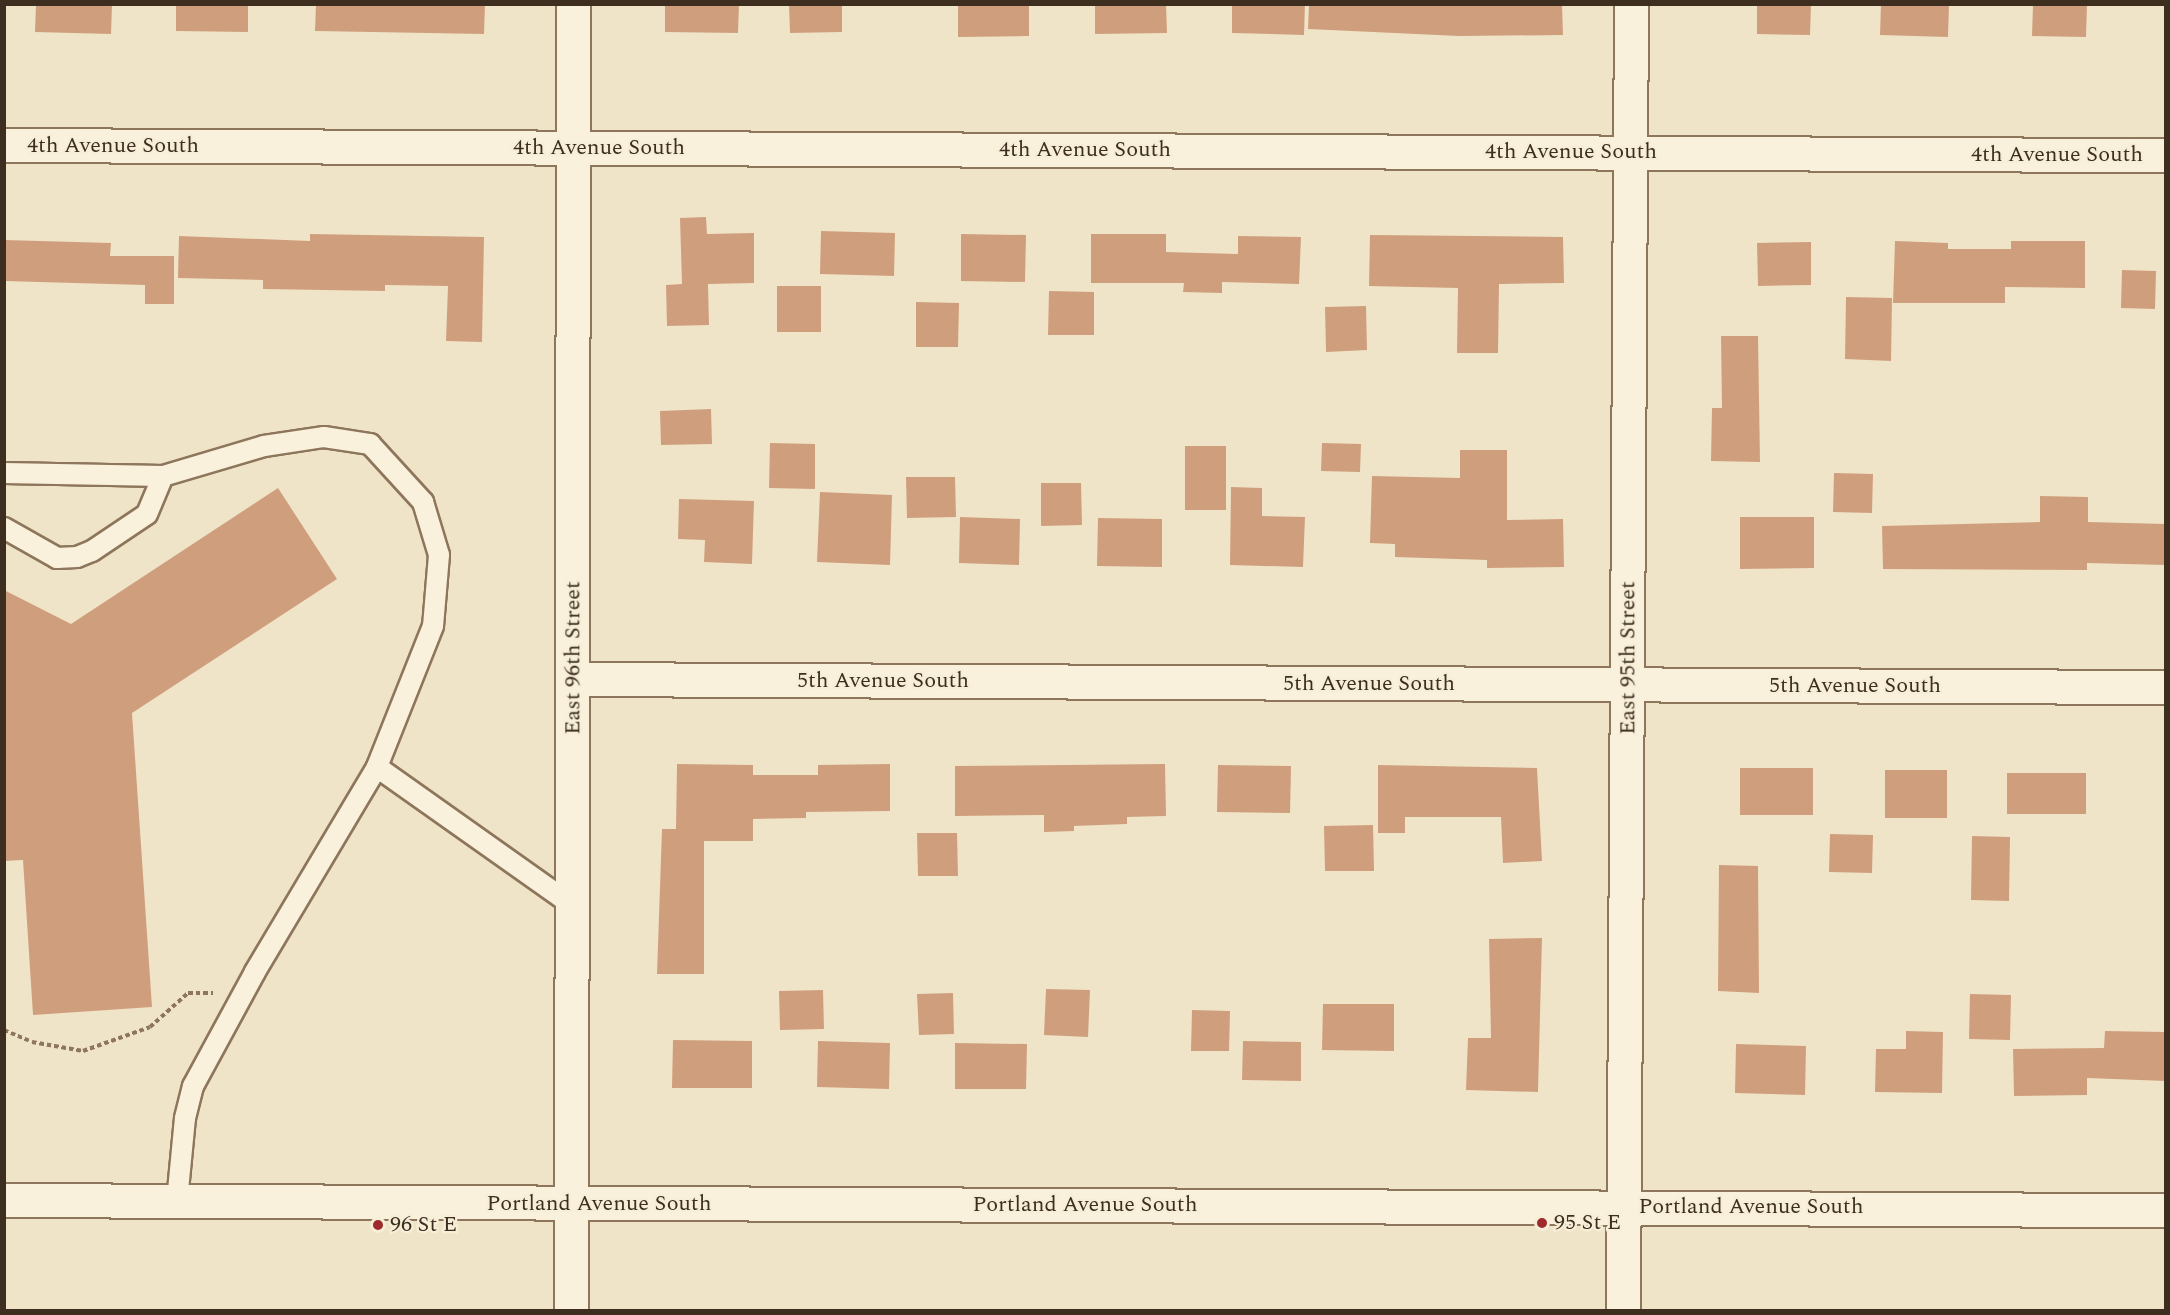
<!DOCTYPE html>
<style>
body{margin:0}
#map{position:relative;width:2170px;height:1315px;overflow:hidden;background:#f0e4c8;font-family:Spectral,serif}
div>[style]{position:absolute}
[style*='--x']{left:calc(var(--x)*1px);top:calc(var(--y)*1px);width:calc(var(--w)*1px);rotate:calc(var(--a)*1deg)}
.building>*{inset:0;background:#cf9f7d}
.path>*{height:4px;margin-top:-2px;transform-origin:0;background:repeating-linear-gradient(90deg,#8d765c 0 4.5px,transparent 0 7.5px)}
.roads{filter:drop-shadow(2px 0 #8d765c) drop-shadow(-2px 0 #8d765c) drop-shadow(0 2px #8d765c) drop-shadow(0 -2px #8d765c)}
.service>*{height:20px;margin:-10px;padding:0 10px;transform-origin:10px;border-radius:10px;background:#faf1dc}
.minor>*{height:33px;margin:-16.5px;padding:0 16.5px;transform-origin:16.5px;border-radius:16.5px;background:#faf1dc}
.secondary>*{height:33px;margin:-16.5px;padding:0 16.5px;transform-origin:16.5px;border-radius:16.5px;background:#faf1dc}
.dots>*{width:16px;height:16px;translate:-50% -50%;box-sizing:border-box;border:3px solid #f7eed8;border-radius:50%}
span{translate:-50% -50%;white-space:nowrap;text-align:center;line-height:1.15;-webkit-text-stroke:4.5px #f7eed8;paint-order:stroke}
.street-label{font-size:22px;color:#3d2e20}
.poi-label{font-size:22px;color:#3d2e20}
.left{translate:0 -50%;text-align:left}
.frame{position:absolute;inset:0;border:6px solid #3d2e20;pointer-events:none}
</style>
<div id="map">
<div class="building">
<div style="clip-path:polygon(36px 4px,112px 4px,111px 34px,35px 32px)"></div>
<div style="clip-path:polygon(176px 4px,248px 4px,248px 32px,176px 31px)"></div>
<div style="clip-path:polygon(316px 4px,485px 4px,484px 34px,315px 31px)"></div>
<div style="clip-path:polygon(665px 4px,739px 4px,738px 33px,665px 32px)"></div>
<div style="clip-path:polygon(789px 4px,842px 4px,842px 32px,790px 33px)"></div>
<div style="clip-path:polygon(958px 4px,1029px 4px,1029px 36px,958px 37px)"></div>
<div style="clip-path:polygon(1095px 4px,1166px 4px,1167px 33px,1095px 34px)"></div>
<div style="clip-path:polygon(1232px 4px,1305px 4px,1304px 35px,1232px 33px)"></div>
<div style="clip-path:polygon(1309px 4px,1562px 4px,1563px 35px,1459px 36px,1308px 29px)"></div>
<div style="clip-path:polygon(1757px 4px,1811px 4px,1810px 35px,1757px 34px)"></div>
<div style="clip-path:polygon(1881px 4px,1949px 4px,1948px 37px,1880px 35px)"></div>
<div style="clip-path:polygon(2033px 4px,2087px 4px,2086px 37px,2032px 36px)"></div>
<div style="clip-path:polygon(706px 217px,707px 234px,754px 233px,754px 283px,708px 284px,709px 325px,667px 326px,666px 285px,682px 284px,680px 218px)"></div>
<div style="clip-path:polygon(821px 231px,895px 233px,894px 276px,820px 274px)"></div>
<div style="clip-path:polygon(310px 234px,484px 237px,482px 342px,446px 341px,448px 286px,385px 285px,385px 291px,263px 289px,263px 280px,178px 278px,179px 236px,310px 241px)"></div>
<div style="clip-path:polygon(961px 234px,1026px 235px,1025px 282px,961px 281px)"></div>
<div style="clip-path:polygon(1091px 234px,1166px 234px,1166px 252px,1238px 254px,1238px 236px,1301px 237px,1299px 284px,1222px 282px,1222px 293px,1183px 292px,1184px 283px,1091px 283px)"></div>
<div style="clip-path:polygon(1370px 235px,1563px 237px,1564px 283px,1499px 284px,1498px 353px,1457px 353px,1458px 288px,1369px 286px)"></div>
<div style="clip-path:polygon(4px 240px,111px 243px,110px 256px,174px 256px,174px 304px,145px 304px,145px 285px,4px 281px)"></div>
<div style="clip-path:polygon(1895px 241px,1948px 243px,1948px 249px,2011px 249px,2011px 241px,2085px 241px,2085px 288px,2005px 287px,2005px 303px,1893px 303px)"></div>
<div style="clip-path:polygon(1811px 242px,1811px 285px,1758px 286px,1757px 243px)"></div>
<div style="clip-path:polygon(2122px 270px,2156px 271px,2155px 309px,2121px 308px)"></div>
<div style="clip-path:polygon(777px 286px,821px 286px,821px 332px,777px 332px)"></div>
<div style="clip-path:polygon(1049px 291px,1094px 292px,1094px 335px,1048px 335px)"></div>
<div style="clip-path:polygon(1846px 297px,1892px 298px,1891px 361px,1845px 359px)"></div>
<div style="clip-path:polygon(916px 302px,959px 303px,958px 347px,916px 347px)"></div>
<div style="clip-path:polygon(1366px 306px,1367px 350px,1326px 352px,1325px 307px)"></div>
<div style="clip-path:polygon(1721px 336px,1758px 336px,1760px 462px,1711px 461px,1712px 408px,1722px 408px)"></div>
<div style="clip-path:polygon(711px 409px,712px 444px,661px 445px,660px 411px)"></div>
<div style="clip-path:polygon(770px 443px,815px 444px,815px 489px,769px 488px)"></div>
<div style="clip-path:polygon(1322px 443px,1361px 444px,1360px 472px,1321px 471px)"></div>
<div style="clip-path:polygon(1185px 446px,1226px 446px,1226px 510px,1185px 510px)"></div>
<div style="clip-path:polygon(1460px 450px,1507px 450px,1507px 520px,1563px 519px,1564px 567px,1487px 568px,1487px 560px,1395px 557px,1395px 544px,1370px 543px,1372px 476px,1460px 478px)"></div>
<div style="clip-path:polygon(1834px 473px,1873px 474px,1872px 513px,1833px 512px)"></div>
<div style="clip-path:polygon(906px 477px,955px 477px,956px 517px,907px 518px)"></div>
<div style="clip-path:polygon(1041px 483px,1081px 483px,1082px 525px,1041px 526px)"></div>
<div style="clip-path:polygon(1231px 487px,1262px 488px,1262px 516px,1305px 517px,1303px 567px,1230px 565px)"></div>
<div style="clip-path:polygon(278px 488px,337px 579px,132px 713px,152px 1007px,33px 1015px,23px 860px,4px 861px,4px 590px,71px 624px)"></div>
<div style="clip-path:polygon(820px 492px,892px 495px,890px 565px,817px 562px)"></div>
<div style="clip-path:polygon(2040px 496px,2088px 497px,2088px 522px,2166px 524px,2166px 565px,2087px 563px,2087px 570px,1883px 569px,1882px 526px,2040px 522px)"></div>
<div style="clip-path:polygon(679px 499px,754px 501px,752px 564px,704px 562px,705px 540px,678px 539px)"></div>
<div style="clip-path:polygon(960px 517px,1020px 519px,1019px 565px,959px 563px)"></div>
<div style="clip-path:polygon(1740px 517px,1814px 517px,1814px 568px,1740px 569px)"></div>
<div style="clip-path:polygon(1098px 518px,1162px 519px,1162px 567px,1097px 566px)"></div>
<div style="clip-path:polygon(677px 764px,753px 765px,753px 775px,818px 775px,818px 765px,890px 764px,890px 811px,806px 812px,806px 818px,753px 819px,753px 841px,704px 841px,704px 974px,657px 974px,662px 829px,676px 829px)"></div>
<div style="clip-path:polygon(1165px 764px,1166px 816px,1127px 817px,1127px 824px,1074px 826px,1074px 831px,1044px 832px,1044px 815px,955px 816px,955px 766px)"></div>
<div style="clip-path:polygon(1218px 765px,1291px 766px,1290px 813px,1217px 812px)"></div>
<div style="clip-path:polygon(1378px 765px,1537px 768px,1542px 861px,1503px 863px,1501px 817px,1405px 817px,1405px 833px,1378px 833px)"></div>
<div style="clip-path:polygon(1740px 768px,1813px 768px,1813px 815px,1740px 815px)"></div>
<div style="clip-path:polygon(1885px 770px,1947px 770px,1947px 818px,1885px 818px)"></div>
<div style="clip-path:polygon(2007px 773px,2086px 773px,2086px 814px,2007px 814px)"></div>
<div style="clip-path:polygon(1373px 825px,1374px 871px,1325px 871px,1324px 826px)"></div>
<div style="clip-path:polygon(917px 833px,957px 833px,958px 876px,918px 876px)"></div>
<div style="clip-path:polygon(1830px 834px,1873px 835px,1872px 873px,1829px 872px)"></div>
<div style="clip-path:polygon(1972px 836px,2010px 837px,2009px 901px,1971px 900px)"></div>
<div style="clip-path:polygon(1719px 865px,1758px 866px,1759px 993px,1718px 991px)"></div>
<div style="clip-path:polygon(1542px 938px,1538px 1092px,1466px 1090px,1468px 1038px,1491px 1038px,1489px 939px)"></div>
<div style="clip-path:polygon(1046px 989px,1090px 990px,1088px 1037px,1044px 1035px)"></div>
<div style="clip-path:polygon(823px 990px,824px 1029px,780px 1030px,779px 991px)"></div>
<div style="clip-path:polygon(953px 993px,954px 1034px,919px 1035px,917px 994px)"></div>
<div style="clip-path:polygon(1970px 994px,2011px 995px,2010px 1040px,1969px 1039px)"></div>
<div style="clip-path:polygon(1323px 1004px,1394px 1004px,1394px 1051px,1322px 1050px)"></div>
<div style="clip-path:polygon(1192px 1010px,1230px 1011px,1229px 1051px,1191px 1051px)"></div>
<div style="clip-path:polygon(1906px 1031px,1943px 1032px,1942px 1093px,1875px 1092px,1876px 1049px,1906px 1049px)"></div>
<div style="clip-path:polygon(2105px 1031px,2166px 1032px,2166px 1081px,2087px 1078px,2087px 1095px,2014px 1096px,2013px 1049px,2104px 1048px)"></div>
<div style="clip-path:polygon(673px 1040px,752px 1041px,752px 1088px,672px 1088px)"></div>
<div style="clip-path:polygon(818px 1041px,890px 1043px,889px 1089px,817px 1087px)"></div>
<div style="clip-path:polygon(1243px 1041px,1301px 1042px,1301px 1081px,1242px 1080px)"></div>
<div style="clip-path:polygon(955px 1043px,1027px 1044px,1026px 1089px,955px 1089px)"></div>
<div style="clip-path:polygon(1736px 1044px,1806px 1046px,1805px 1095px,1735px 1093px)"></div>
</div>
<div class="path">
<div style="--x:4;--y:1030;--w:30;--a:23"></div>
<div style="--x:32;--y:1042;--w:52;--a:10"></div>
<div style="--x:83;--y:1051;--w:71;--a:-19.7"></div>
<div style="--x:150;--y:1027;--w:51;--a:-41.8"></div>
<div style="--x:188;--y:993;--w:25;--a:0"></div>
</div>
<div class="roads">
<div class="service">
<div style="--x:4;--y:473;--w:159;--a:1.1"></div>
<div style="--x:163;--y:476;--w:105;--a:-16.5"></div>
<div style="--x:264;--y:446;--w:61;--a:-8.5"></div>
<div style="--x:324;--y:437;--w:47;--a:8.7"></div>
<div style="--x:370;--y:444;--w:79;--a:47.6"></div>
<div style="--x:423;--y:502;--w:55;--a:73.2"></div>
<div style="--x:439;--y:555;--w:71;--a:94.8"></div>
<div style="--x:433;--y:626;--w:152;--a:111.7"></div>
<div style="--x:377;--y:767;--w:239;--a:120.8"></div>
<div style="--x:255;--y:972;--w:130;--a:118.5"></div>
<div style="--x:193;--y:1086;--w:33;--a:104"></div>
<div style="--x:185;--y:1118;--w:83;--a:95.5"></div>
<div style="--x:4;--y:528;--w:61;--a:29.5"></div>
<div style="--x:57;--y:558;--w:20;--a:-3"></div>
<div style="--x:77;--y:557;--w:16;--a:-22"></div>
<div style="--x:92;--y:551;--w:66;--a:-33.9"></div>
<div style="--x:147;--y:514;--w:41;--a:-67.2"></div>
<div style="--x:377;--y:767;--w:240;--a:35.3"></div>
</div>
<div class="minor">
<div style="--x:4;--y:145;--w:2162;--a:0.27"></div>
<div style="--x:573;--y:679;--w:1593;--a:0.29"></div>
<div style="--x:571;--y:1310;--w:1306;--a:-89.91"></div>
<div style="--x:1623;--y:1310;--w:1306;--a:-89.65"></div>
</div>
<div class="secondary">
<div style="--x:4;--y:1200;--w:2162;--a:0.27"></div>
</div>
</div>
<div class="dots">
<div style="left:1542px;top:1223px;background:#9e2a2b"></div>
<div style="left:378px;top:1225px;background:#9e2a2b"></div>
</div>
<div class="street-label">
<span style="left:113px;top:146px">4th Avenue South</span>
<span style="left:599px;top:148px">4th Avenue South</span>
<span style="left:1085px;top:150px">4th Avenue South</span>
<span style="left:1571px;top:152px">4th Avenue South</span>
<span style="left:2057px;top:155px">4th Avenue South</span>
<span style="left:573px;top:658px;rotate:-90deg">East 96th Street</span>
<span style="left:1628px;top:658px;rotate:-90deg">East 95th Street</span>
<span style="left:883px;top:681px">5th Avenue South</span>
<span style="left:1369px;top:684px">5th Avenue South</span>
<span style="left:1855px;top:686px">5th Avenue South</span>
<span style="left:599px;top:1204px">Portland Avenue South</span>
<span style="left:1085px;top:1205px">Portland Avenue South</span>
<span style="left:1751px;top:1207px">Portland Avenue South</span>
</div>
<div class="poi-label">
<span class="left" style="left:1554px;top:1223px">95 St E</span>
<span class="left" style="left:390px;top:1225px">96 St E</span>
</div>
<div class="frame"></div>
</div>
